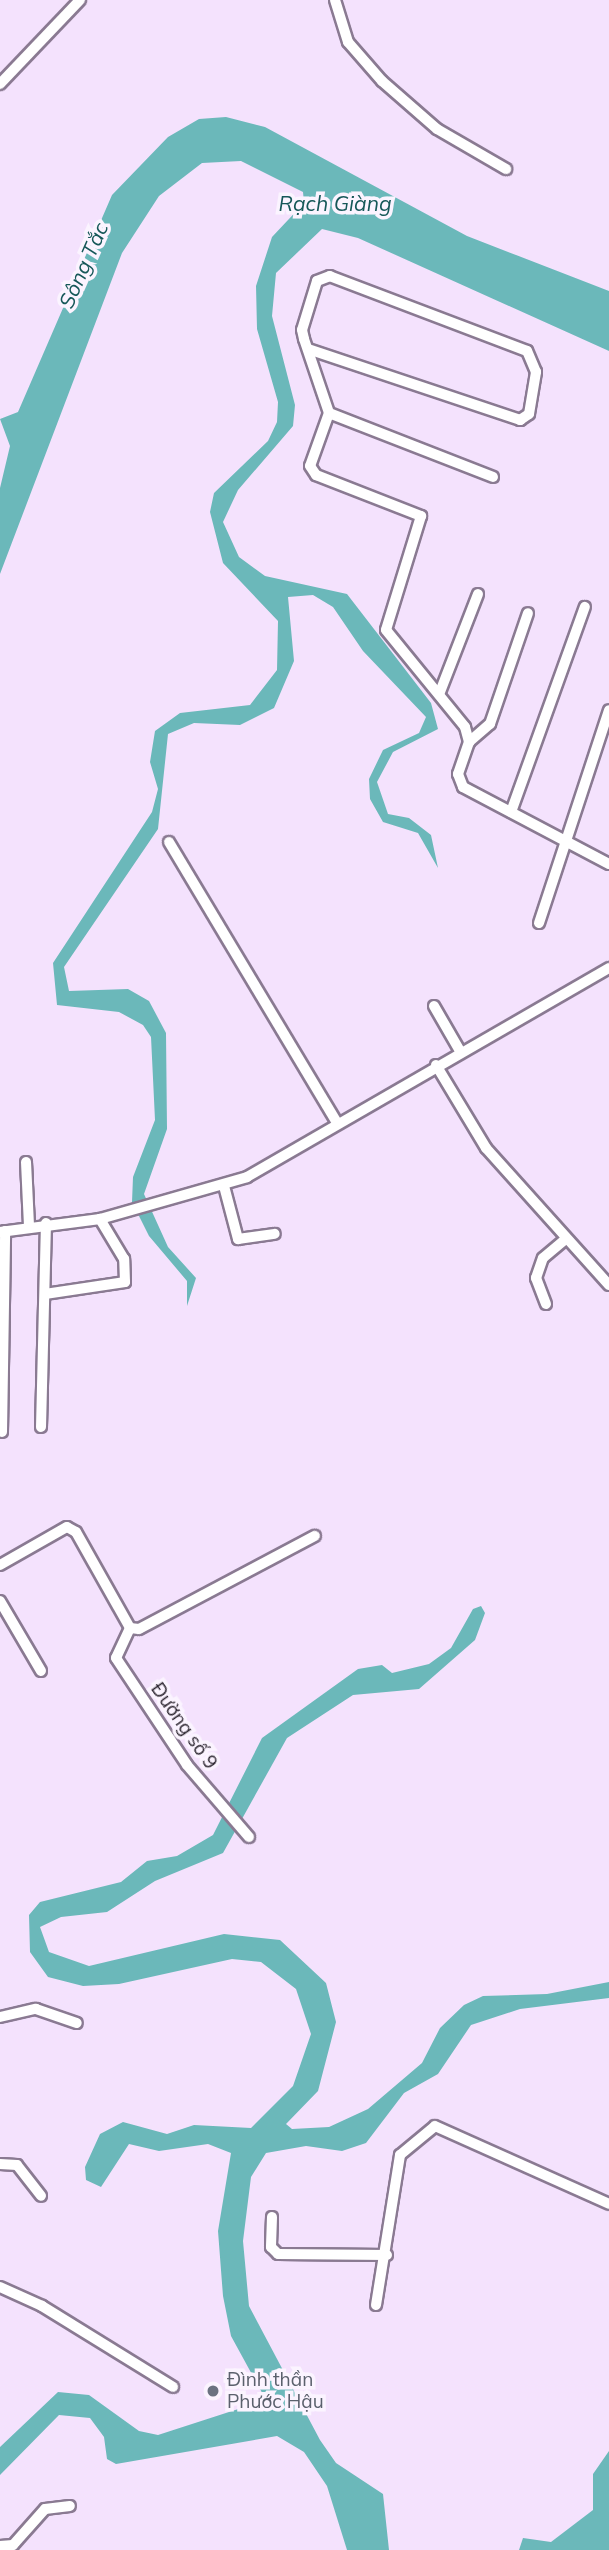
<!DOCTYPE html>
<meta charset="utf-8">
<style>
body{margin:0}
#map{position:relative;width:609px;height:2550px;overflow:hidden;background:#f4e2fd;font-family:Mulish,sans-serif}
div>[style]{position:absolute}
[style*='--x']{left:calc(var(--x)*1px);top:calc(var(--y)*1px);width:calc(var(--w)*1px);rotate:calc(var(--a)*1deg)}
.water>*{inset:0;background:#6bb8ba}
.roads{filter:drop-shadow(2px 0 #8a7a92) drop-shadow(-2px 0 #8a7a92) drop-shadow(0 2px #8a7a92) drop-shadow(0 -2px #8a7a92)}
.street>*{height:10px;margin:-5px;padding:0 5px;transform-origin:5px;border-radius:5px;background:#fff}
.dots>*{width:19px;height:19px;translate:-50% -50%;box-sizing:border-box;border:4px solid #fbf4ff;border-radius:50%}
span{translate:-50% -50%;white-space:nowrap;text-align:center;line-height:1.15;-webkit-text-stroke:7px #fbf4ff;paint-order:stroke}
.street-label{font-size:19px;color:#2a242e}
.worship-label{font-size:19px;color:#5b616d}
.left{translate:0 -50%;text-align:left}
.water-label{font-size:21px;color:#165859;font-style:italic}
</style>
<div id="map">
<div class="water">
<div style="clip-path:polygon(226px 117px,265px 127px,467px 236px,609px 291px,609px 351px,358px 238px,322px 229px,276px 273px,272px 316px,295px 405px,293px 426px,238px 490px,223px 522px,239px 557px,265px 576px,347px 594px,431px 703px,438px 729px,393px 752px,377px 782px,388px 814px,409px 818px,431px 835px,438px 868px,418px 833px,383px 822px,370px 799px,369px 779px,383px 750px,419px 733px,426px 717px,363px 651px,333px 607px,313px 595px,288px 597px,294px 661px,274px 708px,240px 725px,194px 723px,168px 734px,158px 829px,64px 967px,69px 991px,128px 989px,149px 1001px,166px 1033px,167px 1129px,144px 1194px,168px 1247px,196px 1278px,187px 1306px,187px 1281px,149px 1236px,132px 1202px,133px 1177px,155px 1120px,151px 1037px,143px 1025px,119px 1012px,57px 1005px,53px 963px,152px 812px,158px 789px,150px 762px,155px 731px,180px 713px,250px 705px,277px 670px,278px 621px,223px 563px,210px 512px,214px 493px,268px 441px,277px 422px,278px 402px,257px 329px,256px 286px,272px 237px,304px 203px,303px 192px,241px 161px,202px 163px,159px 196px,122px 253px,0 574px,0 488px,10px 446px,0 419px,18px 412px,112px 195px,168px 137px,199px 119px)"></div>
<div style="clip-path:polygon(481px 1606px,485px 1613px,475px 1640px,419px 1689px,353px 1695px,287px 1738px,223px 1853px,155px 1881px,107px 1912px,61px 1917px,40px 1927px,49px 1952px,89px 1966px,224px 1934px,280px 1940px,326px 1983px,336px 2022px,318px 2091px,286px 2124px,292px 2129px,329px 2127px,368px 2109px,422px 2063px,440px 2028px,464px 2005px,483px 1996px,547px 1994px,609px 1982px,609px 1998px,520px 2009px,471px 2025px,438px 2074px,404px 2093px,366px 2143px,342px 2151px,306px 2146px,266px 2153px,251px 2177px,243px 2241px,249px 2306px,320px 2440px,336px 2463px,383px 2494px,389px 2550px,347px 2550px,327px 2486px,304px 2452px,277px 2436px,116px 2464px,107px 2459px,104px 2437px,90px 2418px,59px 2415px,0 2475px,0 2447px,58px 2392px,89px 2395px,139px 2431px,158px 2435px,266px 2400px,231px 2336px,223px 2296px,218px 2231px,231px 2153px,208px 2144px,159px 2151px,129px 2144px,101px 2187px,86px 2180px,85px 2167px,100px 2134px,123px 2122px,167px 2134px,194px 2125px,251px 2128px,293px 2086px,311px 2034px,296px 1989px,261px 1962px,232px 1959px,119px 1984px,83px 1986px,48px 1977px,30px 1952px,29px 1915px,40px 1902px,121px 1882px,147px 1861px,177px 1856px,213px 1835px,262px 1738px,358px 1669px,382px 1665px,392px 1673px,429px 1664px,451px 1648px,473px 1609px)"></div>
<div style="clip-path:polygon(609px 2451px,609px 2550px,519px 2550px,523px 2538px,551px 2542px,593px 2510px,593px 2474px)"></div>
</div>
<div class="roads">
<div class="street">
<div style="--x:335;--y:0;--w:44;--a:72.8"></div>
<div style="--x:348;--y:42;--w:52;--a:48.9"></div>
<div style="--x:382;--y:81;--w:73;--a:41.1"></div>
<div style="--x:437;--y:129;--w:80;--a:30.1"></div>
<div style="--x:0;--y:84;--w:116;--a:-46.4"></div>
<div style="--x:308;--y:349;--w:224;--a:18.5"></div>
<div style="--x:520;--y:420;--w:11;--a:-34"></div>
<div style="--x:529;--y:414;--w:43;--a:-80.5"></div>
<div style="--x:536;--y:372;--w:23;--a:-113"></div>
<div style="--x:527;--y:351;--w:211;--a:-159.2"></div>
<div style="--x:330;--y:276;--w:14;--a:159"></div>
<div style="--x:317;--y:281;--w:51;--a:107"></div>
<div style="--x:302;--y:330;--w:9;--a:77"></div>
<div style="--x:304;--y:339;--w:78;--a:71.3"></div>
<div style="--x:329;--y:413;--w:56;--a:109.7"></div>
<div style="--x:310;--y:466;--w:11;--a:56"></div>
<div style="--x:316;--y:475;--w:113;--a:21.3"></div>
<div style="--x:421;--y:516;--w:119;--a:107.1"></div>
<div style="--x:386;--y:630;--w:125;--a:50.8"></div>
<div style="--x:465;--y:727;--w:16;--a:75"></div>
<div style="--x:469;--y:742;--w:34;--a:109"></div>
<div style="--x:458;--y:774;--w:14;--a:69"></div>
<div style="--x:463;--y:787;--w:165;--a:27.8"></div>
<div style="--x:329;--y:413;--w:176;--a:21.3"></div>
<div style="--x:440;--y:692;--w:105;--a:-68.8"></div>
<div style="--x:469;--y:742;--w:28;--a:-41"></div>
<div style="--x:490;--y:724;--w:117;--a:-71.1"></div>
<div style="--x:511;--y:812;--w:218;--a:-70.2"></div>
<div style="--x:169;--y:842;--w:327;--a:59.1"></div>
<div style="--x:539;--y:923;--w:224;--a:-71.8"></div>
<div style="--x:434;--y:1006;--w:52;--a:60"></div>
<div style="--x:436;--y:1065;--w:97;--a:58.9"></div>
<div style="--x:486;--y:1148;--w:184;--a:48.1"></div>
<div style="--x:26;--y:1162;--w:64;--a:87.3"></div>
<div style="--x:224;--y:1186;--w:55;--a:75.2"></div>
<div style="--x:238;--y:1239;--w:37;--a:-8"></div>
<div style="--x:0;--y:1232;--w:101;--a:-7.4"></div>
<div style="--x:100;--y:1219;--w:153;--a:-15.9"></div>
<div style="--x:247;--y:1177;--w:418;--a:-30"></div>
<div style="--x:45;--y:1294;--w:81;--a:-8.5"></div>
<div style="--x:125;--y:1282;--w:23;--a:-92"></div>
<div style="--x:124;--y:1259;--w:47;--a:-121"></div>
<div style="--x:546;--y:1304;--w:28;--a:-111"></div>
<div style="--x:536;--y:1278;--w:21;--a:-71"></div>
<div style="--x:543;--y:1258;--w:30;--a:-40"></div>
<div style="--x:41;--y:1427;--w:204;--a:-88.6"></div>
<div style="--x:2;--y:1432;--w:201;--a:-89.1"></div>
<div style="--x:0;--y:1565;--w:77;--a:-29.6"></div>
<div style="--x:67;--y:1527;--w:10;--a:29"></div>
<div style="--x:76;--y:1532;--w:110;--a:60.6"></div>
<div style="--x:130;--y:1628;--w:33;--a:115"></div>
<div style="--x:116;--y:1658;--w:128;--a:56.4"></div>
<div style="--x:187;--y:1765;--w:95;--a:49.3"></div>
<div style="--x:0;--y:1601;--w:81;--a:59.6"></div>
<div style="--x:130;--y:1628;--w:9;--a:6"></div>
<div style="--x:139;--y:1629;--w:199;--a:-27.9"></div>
<div style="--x:0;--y:2017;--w:37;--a:-13"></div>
<div style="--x:36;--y:2009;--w:43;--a:18.9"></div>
<div style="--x:0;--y:2164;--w:17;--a:3"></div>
<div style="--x:17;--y:2165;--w:39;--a:52"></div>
<div style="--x:272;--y:2217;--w:30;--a:92"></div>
<div style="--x:271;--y:2247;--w:10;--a:45"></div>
<div style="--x:278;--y:2254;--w:109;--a:0.5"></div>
<div style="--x:0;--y:2287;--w:46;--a:24.3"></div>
<div style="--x:42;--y:2306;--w:154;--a:31.7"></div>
<div style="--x:376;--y:2305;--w:152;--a:-80.9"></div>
<div style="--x:400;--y:2155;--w:45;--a:-39.6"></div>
<div style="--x:435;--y:2126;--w:191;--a:24.1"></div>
<div style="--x:0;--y:2546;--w:13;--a:-4"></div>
<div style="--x:13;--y:2545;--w:48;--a:-48.4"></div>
<div style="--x:45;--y:2509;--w:25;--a:-7"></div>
</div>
</div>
<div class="dots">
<div style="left:213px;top:2391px;background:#6b7280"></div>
</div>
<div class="street-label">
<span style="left:184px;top:1726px;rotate:55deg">Đường số 9</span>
</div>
<div class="worship-label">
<span class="left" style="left:227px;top:2391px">Đình thần<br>Phước Hậu</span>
</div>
<div class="water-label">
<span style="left:335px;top:203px">Rạch Giàng</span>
<span style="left:83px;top:265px;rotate:-66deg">Sông Tắc</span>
</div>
</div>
